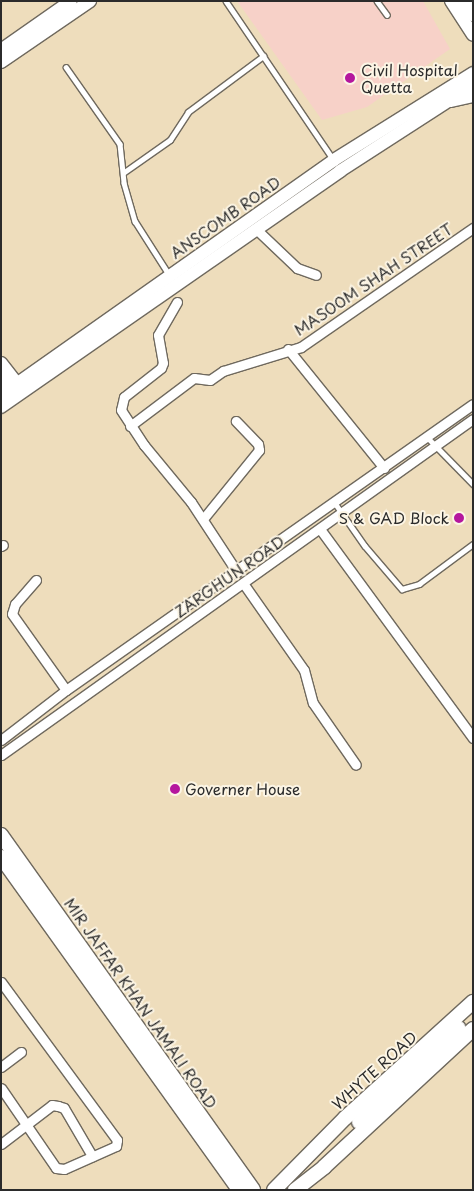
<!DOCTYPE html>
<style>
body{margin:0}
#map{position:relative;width:474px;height:1191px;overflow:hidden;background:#eeddbc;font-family:"Playpen Sans",sans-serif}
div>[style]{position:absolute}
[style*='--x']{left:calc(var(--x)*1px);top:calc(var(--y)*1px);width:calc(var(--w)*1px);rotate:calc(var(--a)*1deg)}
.built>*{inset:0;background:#f7d1c8}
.roads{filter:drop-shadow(1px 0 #6f695e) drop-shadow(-1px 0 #6f695e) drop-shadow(0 1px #6f695e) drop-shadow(0 -1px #6f695e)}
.lane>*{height:4.5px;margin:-2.25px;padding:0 2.25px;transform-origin:2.25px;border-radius:2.25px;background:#fff}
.street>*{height:9px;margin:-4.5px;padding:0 4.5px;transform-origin:4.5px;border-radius:4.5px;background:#fff}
.secondary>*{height:12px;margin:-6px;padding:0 6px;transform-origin:6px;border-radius:6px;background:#fff}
.primary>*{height:14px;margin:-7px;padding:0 7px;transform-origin:7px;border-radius:7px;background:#fff}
.dots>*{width:14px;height:14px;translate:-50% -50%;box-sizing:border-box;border:2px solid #fcf5e5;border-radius:50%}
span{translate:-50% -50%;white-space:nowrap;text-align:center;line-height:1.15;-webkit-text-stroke:4px #fcf5e5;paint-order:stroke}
.poi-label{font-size:15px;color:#2b2b2b}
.left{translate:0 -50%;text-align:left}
.right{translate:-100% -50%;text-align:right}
.street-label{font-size:15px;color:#2b2b2b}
.frame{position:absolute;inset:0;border:2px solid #2b2b2b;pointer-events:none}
</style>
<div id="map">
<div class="built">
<div style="clip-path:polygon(237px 1px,423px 1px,450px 49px,367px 107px,322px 120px)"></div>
</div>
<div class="roads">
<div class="lane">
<div style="--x:226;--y:1;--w:191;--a:55.9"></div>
<div style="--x:377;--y:1;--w:17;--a:54"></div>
<div style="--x:66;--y:67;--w:94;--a:55"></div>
<div style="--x:120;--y:144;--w:39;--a:84"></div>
<div style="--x:124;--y:183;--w:40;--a:74"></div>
<div style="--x:135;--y:221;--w:65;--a:57.5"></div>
<div style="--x:123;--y:173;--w:57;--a:-35.1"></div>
<div style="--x:170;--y:140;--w:33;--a:-57"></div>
<div style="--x:188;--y:112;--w:94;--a:-36.7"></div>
<div style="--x:427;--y:437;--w:66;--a:45.6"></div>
<div style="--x:335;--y:503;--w:52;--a:55.1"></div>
<div style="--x:365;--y:546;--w:57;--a:49.3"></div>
<div style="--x:402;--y:589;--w:18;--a:-16"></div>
<div style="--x:419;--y:584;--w:67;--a:-36.5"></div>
</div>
<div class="street">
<div style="--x:256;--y:229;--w:57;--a:43.6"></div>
<div style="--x:297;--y:268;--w:20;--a:20"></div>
<div style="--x:177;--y:302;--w:38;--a:120"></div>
<div style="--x:158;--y:335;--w:28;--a:80"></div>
<div style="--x:163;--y:363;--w:5;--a:112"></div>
<div style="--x:161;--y:368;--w:47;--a:141.9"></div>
<div style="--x:124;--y:397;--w:13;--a:103"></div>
<div style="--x:121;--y:410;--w:42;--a:56.7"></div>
<div style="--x:144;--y:445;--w:74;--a:50.5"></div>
<div style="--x:191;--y:502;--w:84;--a:56.7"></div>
<div style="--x:288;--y:349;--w:153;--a:51.1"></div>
<div style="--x:130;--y:426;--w:80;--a:-36.9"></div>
<div style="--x:194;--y:378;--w:16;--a:7"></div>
<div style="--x:210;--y:380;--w:16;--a:-35"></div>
<div style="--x:223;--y:371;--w:82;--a:-17.1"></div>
<div style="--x:301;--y:347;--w:209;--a:-34.7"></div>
<div style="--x:203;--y:519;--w:89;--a:-50.9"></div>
<div style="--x:259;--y:450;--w:6;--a:-99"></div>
<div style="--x:258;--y:444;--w:32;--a:-134"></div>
<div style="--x:320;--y:529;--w:259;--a:53.8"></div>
<div style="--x:1;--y:546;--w:2;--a:-27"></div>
<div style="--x:36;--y:580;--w:32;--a:131"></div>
<div style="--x:15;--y:604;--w:10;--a:107"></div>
<div style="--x:12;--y:614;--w:93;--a:54.6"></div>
<div style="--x:243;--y:583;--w:106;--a:55"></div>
<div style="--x:304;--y:670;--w:34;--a:75"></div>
<div style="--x:313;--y:703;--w:75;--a:55.3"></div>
<div style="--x:1;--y:740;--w:82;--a:-37.6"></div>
<div style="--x:66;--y:690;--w:497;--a:-35.1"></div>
<div style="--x:1;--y:755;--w:579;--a:-35.45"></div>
<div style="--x:1;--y:982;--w:196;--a:53.7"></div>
<div style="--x:117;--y:1140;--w:6;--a:99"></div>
<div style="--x:116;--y:1146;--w:57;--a:156.1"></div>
<div style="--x:64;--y:1169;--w:8;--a:-173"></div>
<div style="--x:56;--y:1168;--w:97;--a:-124.5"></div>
<div style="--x:1;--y:1067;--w:25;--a:-37"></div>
<div style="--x:1;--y:1144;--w:64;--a:-37.4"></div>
<div style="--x:52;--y:1105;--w:6;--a:9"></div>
<div style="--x:58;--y:1106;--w:6;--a:18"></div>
<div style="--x:64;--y:1108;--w:56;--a:59.7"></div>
</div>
<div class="secondary">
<div style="--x:451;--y:1;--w:40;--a:57.1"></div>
<div style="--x:464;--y:1;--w:17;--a:57"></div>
<div style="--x:1;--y:50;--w:85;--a:-35"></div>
<div style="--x:1;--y:62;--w:108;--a:-34.4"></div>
<div style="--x:451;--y:101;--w:23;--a:-13"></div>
<div style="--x:1;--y:363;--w:34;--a:52"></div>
<div style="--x:1;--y:379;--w:21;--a:55"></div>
<div style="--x:1;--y:395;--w:408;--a:-35.2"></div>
<div style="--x:334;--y:160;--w:164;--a:-32"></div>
<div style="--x:1;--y:407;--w:413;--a:-34.8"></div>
<div style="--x:340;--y:171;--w:158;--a:-32.9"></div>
</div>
<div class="primary">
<div style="--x:1;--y:835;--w:435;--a:54.6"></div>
<div style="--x:1;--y:857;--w:409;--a:54.4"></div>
<div style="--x:359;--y:1122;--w:137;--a:-43.5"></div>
<div style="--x:274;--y:1190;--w:101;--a:-45.4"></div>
<div style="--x:345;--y:1118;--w:173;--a:-42.2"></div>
<div style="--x:295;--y:1190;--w:37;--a:-38"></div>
<div style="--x:324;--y:1167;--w:203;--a:-42.8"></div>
</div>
</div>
<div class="dots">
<div style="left:350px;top:78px;background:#b5179e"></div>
<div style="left:459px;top:518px;background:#b5179e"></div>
<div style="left:175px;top:789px;background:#b5179e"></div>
</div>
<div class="poi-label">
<span class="left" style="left:361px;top:78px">Civil Hospital<br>Quetta</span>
<span class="right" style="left:449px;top:518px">S &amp; GAD Block</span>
<span class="left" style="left:185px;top:789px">Governer House</span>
</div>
<div class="street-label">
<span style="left:225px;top:217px;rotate:-35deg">ANSCOMB ROAD</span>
<span style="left:373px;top:279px;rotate:-34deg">MASOOM SHAH STREET</span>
<span style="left:229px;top:576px;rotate:-35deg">ZARGHUN ROAD</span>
<span style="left:141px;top:1003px;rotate:55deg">MIR JAFFAR KHAN JAMALI ROAD</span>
<span style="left:374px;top:1070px;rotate:-42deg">WHYTE ROAD</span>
</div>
<div class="frame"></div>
</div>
